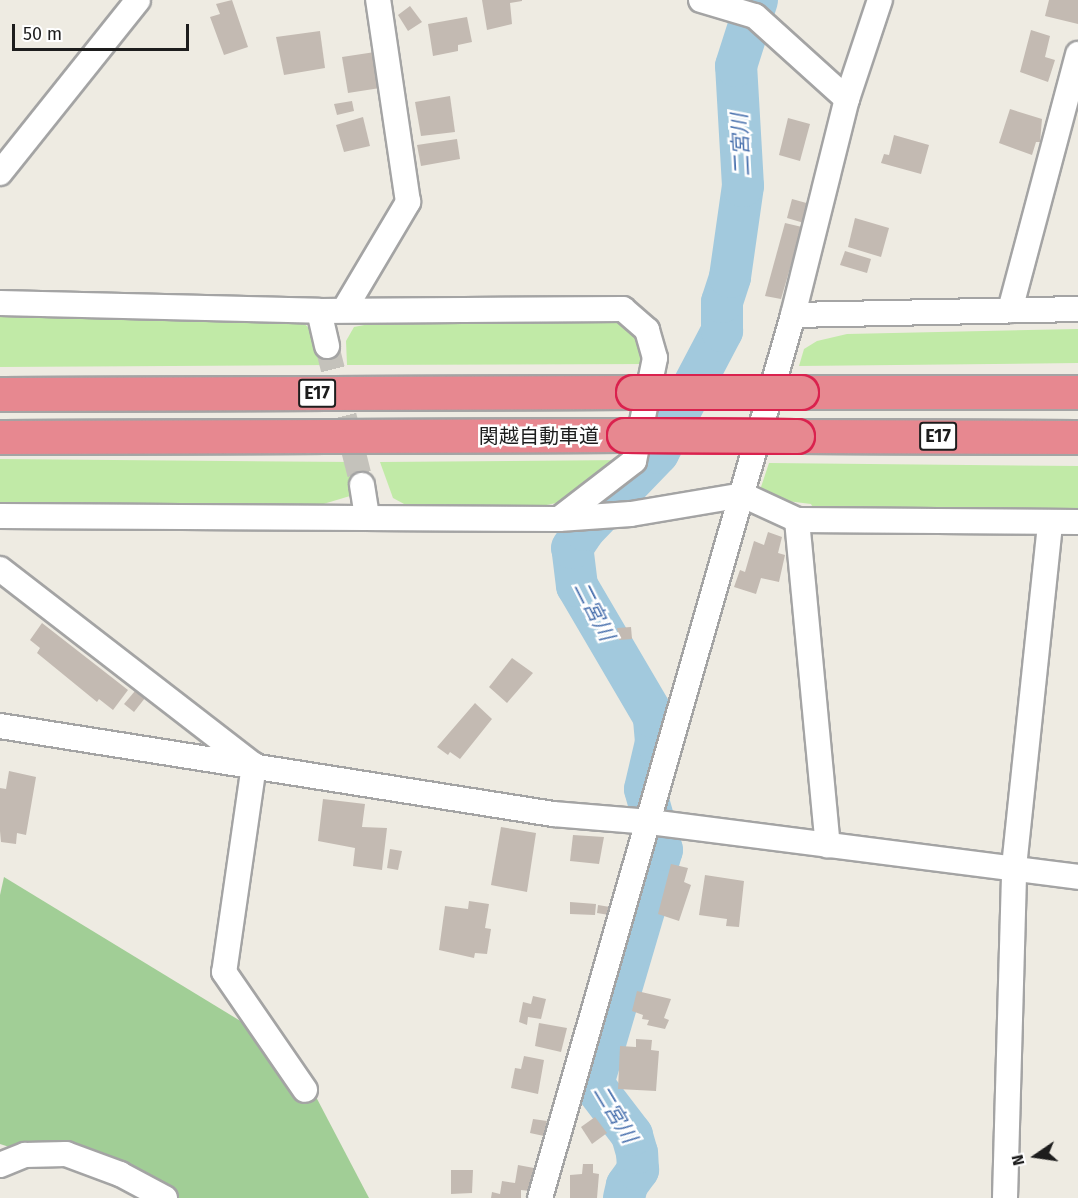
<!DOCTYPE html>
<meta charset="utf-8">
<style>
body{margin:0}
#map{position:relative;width:1078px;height:1198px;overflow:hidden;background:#eeebe2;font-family:"Fira Sans","Noto Sans JP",sans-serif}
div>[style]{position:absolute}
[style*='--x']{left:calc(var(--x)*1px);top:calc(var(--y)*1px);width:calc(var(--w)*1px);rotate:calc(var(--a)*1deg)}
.grass>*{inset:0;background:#c1eaa7}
.forest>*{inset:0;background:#a1ce96}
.river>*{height:42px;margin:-21px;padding:0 21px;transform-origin:21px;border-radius:21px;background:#a2c9dd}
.building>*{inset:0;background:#c3bab2}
.minor-tunnel>*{height:24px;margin-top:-12px;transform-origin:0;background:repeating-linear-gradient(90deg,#c4c2bb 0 24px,transparent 0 36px)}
.roads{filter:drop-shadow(2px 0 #a4a4a4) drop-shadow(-2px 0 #a4a4a4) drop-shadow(0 2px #a4a4a4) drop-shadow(0 -2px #a4a4a4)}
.minor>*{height:24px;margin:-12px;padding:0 12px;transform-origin:12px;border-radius:12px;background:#fff}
.highway>*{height:33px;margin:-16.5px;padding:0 16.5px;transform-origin:16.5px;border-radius:16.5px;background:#e78890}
.bridges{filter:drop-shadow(2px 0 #da224e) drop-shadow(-2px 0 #da224e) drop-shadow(0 2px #da224e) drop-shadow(0 -2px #da224e)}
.highway-bridge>*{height:33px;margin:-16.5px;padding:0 16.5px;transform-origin:16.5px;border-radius:16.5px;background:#e78890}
span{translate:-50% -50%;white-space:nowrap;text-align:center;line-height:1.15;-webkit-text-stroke:5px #fff;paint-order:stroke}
.shield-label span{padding:2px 4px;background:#fff;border:2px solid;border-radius:4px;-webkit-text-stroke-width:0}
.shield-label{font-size:18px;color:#1d1d1d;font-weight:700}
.street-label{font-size:20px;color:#1d1d1d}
.water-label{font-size:21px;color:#4870ad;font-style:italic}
.north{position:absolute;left:1006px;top:1126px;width:60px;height:60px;-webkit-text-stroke:4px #fff;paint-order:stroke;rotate:257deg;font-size:16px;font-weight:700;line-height:24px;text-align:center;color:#1d1d1d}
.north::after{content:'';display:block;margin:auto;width:21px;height:27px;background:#1d1d1d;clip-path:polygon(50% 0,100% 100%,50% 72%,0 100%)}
.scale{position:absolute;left:12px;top:24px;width:177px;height:27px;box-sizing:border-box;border:3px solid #1d1d1d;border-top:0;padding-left:8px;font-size:18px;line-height:21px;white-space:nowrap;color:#1d1d1d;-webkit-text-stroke:4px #fff;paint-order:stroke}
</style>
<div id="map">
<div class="grass">
<div style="clip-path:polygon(0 316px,296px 317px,320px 337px,327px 365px,0 367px)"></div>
<div style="clip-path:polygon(390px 320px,631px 320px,648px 364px,347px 365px,346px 341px,354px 327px)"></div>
<div style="clip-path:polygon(1078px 329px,1078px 363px,799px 366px,804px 349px,817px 341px,847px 334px)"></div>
<div style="clip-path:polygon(0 459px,352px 462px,359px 488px,350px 496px,320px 505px,0 507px)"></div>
<div style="clip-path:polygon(627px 460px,575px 499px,523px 510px,406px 505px,393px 498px,380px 462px)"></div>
<div style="clip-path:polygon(769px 463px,1078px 466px,1078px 514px,813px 508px,811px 504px,763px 498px,760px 490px)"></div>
</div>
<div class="forest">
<div style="clip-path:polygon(4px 877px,293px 1053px,369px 1198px,169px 1198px,0 1144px,0 895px)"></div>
</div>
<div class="river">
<div style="--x:624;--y:1198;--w:13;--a:-77"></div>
<div style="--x:627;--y:1185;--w:19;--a:-54"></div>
<div style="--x:638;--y:1170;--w:17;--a:-93"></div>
<div style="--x:637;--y:1153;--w:19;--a:-106"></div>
<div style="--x:632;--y:1135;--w:64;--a:-127.4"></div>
<div style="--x:593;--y:1084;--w:244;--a:-73.6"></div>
<div style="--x:662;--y:850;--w:63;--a:-105.6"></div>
<div style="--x:645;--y:789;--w:48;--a:-76.8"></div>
<div style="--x:656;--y:742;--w:25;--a:-95"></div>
<div style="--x:654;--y:717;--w:152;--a:-120.4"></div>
<div style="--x:577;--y:586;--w:38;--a:-97"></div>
<div style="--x:572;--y:548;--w:22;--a:-56"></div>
<div style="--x:584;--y:530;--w:107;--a:-46.1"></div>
<div style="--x:658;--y:453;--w:138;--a:-62.3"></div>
<div style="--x:722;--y:331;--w:29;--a:-90"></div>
<div style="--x:722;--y:302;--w:26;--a:-72"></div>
<div style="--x:730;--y:277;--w:92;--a:-81.9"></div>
<div style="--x:743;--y:186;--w:120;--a:-93.3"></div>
<div style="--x:736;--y:66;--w:69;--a:-72.3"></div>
</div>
<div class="building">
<div style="clip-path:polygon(232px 0,248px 47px,224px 55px,210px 17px,220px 14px,216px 4px)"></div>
<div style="clip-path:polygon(482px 0,522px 0,522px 1px,510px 3px,512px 24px,487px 30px)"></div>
<div style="clip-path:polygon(1049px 0,1078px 0,1078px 24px,1045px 16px)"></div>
<div style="clip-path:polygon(410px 6px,422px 22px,408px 31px,398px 15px)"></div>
<div style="clip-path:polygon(467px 17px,472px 42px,458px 45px,458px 51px,433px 56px,428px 24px)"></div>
<div style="clip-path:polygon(1031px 30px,1050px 36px,1045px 57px,1055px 60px,1048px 82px,1020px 72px)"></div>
<div style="clip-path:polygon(320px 31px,325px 68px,284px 75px,276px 37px)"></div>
<div style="clip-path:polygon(375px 52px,380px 88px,348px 93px,342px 57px)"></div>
<div style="clip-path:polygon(450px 96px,455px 132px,421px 136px,415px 102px)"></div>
<div style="clip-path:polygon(352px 101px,354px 111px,337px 115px,334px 104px)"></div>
<div style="clip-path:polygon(1010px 109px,1042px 119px,1040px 142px,1036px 142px,1032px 155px,999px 143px)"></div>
<div style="clip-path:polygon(363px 117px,370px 146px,344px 152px,336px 125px)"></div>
<div style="clip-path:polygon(788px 118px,810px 124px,800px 161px,779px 155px)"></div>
<div style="clip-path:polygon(894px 135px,929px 145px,921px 174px,881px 163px,884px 154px,889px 155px)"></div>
<div style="clip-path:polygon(457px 139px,460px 159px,421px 166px,417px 145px)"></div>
<div style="clip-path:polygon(792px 199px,810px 204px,804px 223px,787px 218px)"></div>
<div style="clip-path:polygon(855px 218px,889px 228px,881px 257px,848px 247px)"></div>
<div style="clip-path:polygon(785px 223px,802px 227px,781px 299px,765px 296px)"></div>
<div style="clip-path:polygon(845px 251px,871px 259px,867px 273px,840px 265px)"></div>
<div style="clip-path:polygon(768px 532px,782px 537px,778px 553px,785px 555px,779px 582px,761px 578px,756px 594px,734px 587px,740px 570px,745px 572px,754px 541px,764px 545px)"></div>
<div style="clip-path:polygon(42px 623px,128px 690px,113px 710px,99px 699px,97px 702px,37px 653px,40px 648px,30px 640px)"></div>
<div style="clip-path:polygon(631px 627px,632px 639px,619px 640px,617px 628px)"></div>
<div style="clip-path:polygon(512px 658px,533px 673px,507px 703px,489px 687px)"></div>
<div style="clip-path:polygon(135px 691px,145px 698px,134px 712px,124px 704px)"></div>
<div style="clip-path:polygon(475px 703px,492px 719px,460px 759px,450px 752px,448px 755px,437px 747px)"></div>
<div style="clip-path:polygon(9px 771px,36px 777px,26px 835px,17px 833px,16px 844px,1px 842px,0 831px,0 788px,6px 789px)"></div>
<div style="clip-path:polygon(323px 799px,365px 804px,362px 827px,387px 828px,382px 870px,353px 866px,355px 848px,318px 841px)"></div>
<div style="clip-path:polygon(501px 827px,536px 833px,527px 892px,491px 885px)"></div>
<div style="clip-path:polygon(573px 835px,604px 837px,599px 864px,570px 861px)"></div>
<div style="clip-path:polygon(390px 849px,402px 851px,398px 870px,387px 868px)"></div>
<div style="clip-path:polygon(671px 864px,688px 868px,684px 882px,691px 885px,679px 921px,658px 914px)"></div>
<div style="clip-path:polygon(705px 875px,744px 881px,739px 927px,726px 926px,727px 919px,699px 915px)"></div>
<div style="clip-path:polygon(469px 901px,489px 904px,485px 928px,491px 929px,487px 954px,475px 953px,474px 958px,439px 950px,445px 906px,468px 909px)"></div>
<div style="clip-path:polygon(570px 902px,596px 904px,595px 915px,570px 914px)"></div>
<div style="clip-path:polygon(598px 905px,610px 907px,609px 915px,597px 913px)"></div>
<div style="clip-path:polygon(637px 991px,671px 999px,664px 1018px,669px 1020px,665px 1029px,647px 1025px,649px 1020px,642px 1019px,643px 1015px,632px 1011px)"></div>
<div style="clip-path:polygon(533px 996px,546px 999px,541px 1019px,528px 1017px,527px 1025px,519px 1022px,523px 1002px,531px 1004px)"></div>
<div style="clip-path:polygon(539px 1023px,567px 1028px,561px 1052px,535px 1046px)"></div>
<div style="clip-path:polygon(636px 1039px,652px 1040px,651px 1050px,659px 1051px,656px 1091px,618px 1089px,620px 1046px,636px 1047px)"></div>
<div style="clip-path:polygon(524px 1056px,544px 1060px,538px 1094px,511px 1088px,515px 1068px,521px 1069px)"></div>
<div style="clip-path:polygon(595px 1117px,607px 1133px,592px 1144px,581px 1127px)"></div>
<div style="clip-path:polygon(533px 1119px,547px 1121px,544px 1136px,530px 1133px)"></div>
<div style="clip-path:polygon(583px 1164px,593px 1164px,593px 1173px,599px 1174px,597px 1198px,570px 1198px,570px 1175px,582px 1174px)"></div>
<div style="clip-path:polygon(518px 1165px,534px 1168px,530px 1191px,521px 1190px,521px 1198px,491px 1198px,492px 1192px,500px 1194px,502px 1181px,515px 1183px)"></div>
<div style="clip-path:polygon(451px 1170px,473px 1170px,472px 1193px,451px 1194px)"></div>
</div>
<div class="minor-tunnel">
<div style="--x:327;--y:346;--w:143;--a:75.9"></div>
</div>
<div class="roads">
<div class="minor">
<div style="--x:701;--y:0;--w:56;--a:16.5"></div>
<div style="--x:755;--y:16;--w:124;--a:42.1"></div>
<div style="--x:0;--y:173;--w:221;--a:-51.4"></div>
<div style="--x:0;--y:303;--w:319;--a:1.4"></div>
<div style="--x:319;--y:311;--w:304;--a:-0.4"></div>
<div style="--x:623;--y:309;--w:32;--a:41"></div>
<div style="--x:647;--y:330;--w:29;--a:74"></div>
<div style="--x:655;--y:358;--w:105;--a:101.5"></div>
<div style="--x:634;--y:461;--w:95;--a:142.3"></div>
<div style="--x:344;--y:310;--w:126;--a:-59.3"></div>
<div style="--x:408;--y:202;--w:204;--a:-98.4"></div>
<div style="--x:1010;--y:310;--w:265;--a:-75.1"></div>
<div style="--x:319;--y:311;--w:36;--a:77"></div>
<div style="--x:793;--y:315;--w:285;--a:-1.2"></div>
<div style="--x:362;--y:485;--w:33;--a:81"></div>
<div style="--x:0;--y:516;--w:559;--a:0.31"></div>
<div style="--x:559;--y:519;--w:72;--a:-4"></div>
<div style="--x:631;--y:514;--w:114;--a:-9.6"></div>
<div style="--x:743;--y:495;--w:60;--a:24.8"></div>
<div style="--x:797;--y:520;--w:281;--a:0.4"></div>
<div style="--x:797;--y:520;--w:327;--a:84.6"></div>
<div style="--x:0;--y:569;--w:319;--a:37.7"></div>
<div style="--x:0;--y:726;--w:560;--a:9.04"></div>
<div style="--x:553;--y:814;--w:97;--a:4.7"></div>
<div style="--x:650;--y:822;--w:432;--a:7.3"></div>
<div style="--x:254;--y:765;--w:209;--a:98.2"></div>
<div style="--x:224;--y:972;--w:143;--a:55.5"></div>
<div style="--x:0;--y:1165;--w:27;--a:-22"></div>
<div style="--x:25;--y:1155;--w:41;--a:-1.4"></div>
<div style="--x:66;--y:1154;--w:58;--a:20.3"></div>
<div style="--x:120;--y:1174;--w:51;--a:28.1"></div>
<div style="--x:540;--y:1198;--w:919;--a:-74.01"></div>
<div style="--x:793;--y:315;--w:223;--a:-76"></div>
<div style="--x:847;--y:99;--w:104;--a:-71.6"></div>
<div style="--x:1005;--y:1198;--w:331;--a:-88.4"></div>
<div style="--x:1014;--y:867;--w:346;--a:-84"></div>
</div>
<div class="highway">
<div style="--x:801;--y:392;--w:277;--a:0"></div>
<div style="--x:0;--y:394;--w:633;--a:-0.18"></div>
<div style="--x:797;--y:436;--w:281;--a:0.2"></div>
<div style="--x:0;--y:437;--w:624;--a:-0.18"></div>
</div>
</div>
<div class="bridges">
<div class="highway-bridge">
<div style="--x:633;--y:392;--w:168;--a:0"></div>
<div style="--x:624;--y:435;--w:173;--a:0.3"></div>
</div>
</div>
<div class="shield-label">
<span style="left:317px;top:393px">E17</span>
<span style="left:938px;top:436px">E17</span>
</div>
<div class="street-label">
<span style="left:539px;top:436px">関越自動車道</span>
</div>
<div class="water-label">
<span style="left:741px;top:145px;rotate:-93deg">二宮川</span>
<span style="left:594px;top:611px;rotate:63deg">二宮川</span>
<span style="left:615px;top:1114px;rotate:59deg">二宮川</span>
</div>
<div class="north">N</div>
<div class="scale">50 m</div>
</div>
